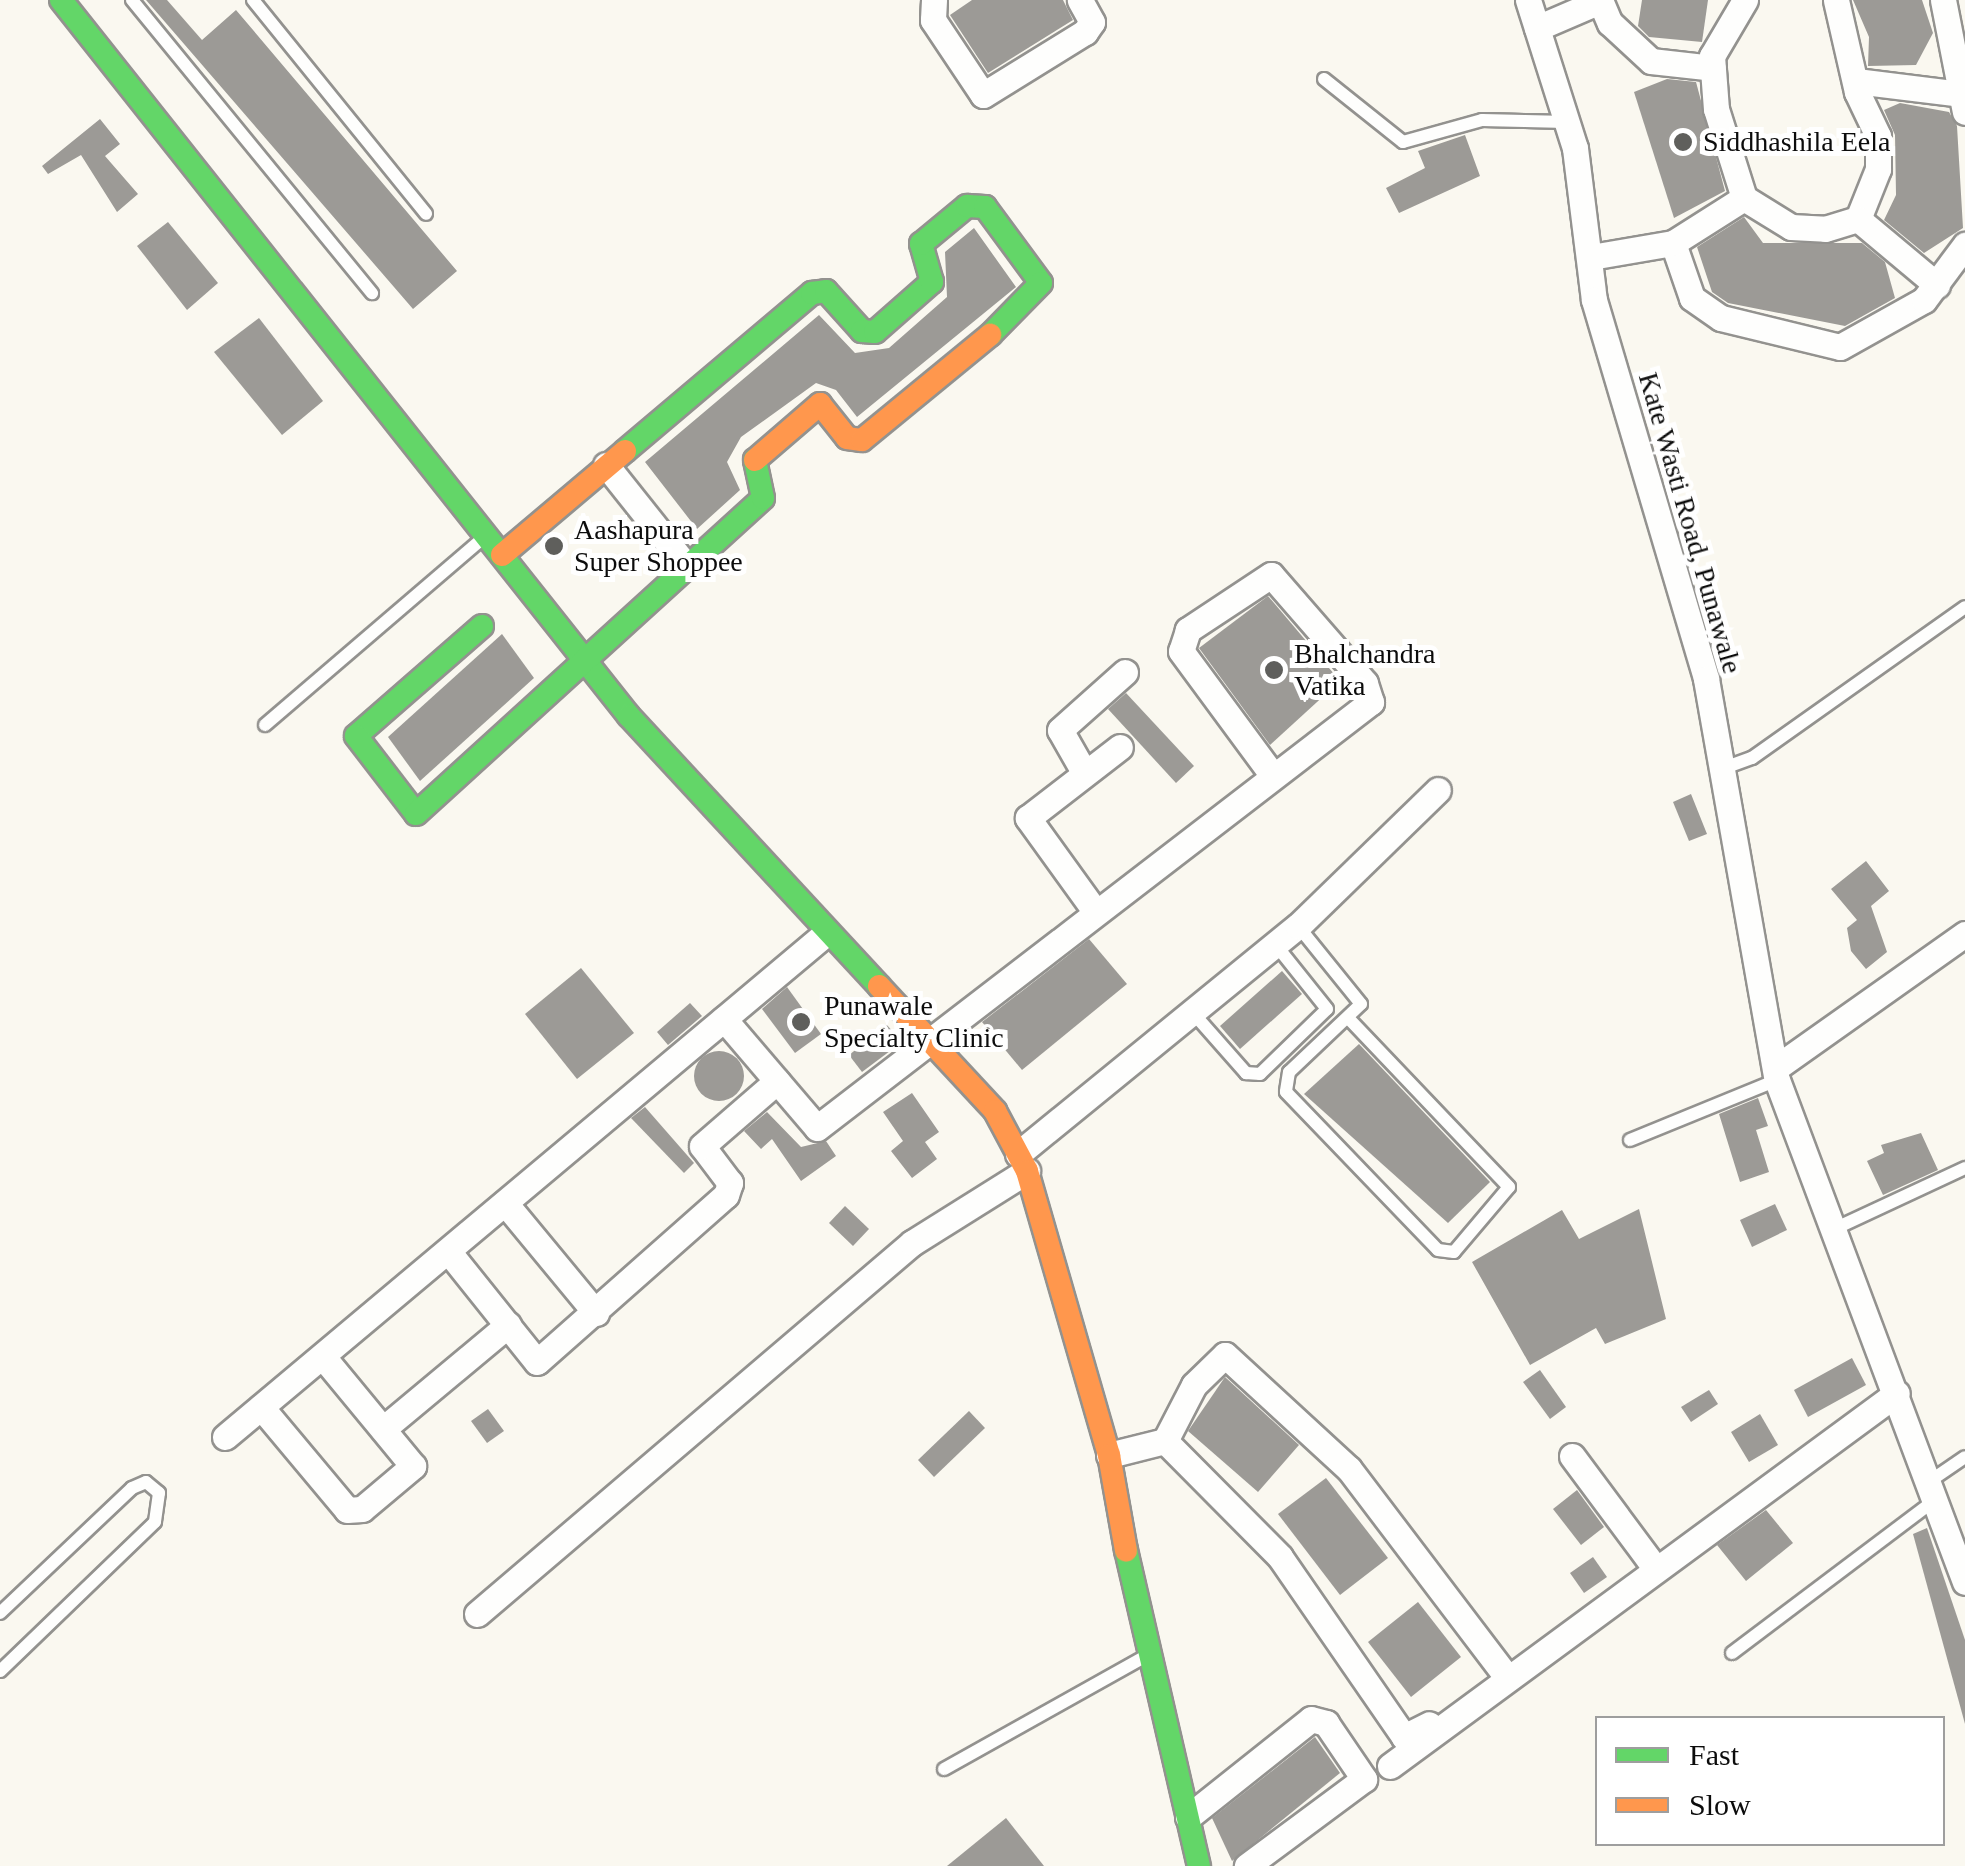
<!DOCTYPE html>
<style>
body{margin:0}
#map{position:relative;width:1965px;height:1866px;overflow:hidden;background:#faf8f0;font-family:Georgia,serif}
div>[style]{position:absolute}
[style*='--x']{left:calc(var(--x)*1px);top:calc(var(--y)*1px);width:calc(var(--w)*1px);rotate:calc(var(--a)*1deg)}
.building>*{inset:0;background:#9c9a96}
.round{border-radius:50%}
.roads{filter:drop-shadow(2px 0 #93928f) drop-shadow(-2px 0 #93928f) drop-shadow(0 2px #93928f) drop-shadow(0 -2px #93928f)}
.lane>*{height:12px;margin:-6px;padding:0 6px;transform-origin:6px;border-radius:6px;background:#fefefd}
.street>*{height:25px;margin:-12.5px;padding:0 12.5px;transform-origin:12.5px;border-radius:12.5px;background:#fefefd}
.fast>*{height:22px;margin:-11px;padding:0 11px;transform-origin:11px;border-radius:11px;background:#63d668}
.slow>*{height:22px;margin:-11px;padding:0 11px;transform-origin:11px;border-radius:11px;background:#ff974d}
.dots>*{width:28px;height:28px;translate:-50% -50%;box-sizing:border-box;border:5px solid #fff;border-radius:50%}
span{translate:-50% -50%;white-space:nowrap;text-align:center;line-height:1.15;-webkit-text-stroke:10px #fff;paint-order:stroke}
.poi-label{font-size:28px;color:#0c0c0c}
.left{translate:0 -50%;text-align:left}
.street-label{font-size:28px;color:#0c0c0c}
.legend{position:absolute;left:1595px;top:1716px;width:350px;height:130px;box-sizing:border-box;background:#fff;border:2px solid #9e9e9e;margin:0;padding:12px 18px;list-style:none;font-size:30px;color:#0c0c0c}
.legend li{display:flex;align-items:center;gap:20px;height:50px}
.legend b{width:50px;border:2px solid #9e9e9e}
</style>
<div id="map">
<div class="building">
<div style="clip-path:polygon(146px 0,167px 0,202px 40px,236px 10px,457px 271px,413px 309px)"></div>
<div style="clip-path:polygon(972px 0,1063px 0,1073px 20px,988px 73px,950px 15px)"></div>
<div style="clip-path:polygon(1642px 0,1708px 0,1702px 42px,1649px 37px,1638px 26px)"></div>
<div style="clip-path:polygon(1853px 0,1922px 0,1933px 33px,1916px 65px,1868px 66px,1869px 37px)"></div>
<div style="clip-path:polygon(1667px 79px,1696px 82px,1725px 191px,1674px 218px,1634px 92px)"></div>
<div style="clip-path:polygon(1900px 103px,1949px 112px,1957px 126px,1963px 228px,1924px 253px,1884px 220px,1896px 195px,1895px 135px,1884px 110px)"></div>
<div style="clip-path:polygon(100px 119px,120px 144px,105px 156px,138px 194px,117px 212px,81px 155px,48px 174px,42px 166px)"></div>
<div style="clip-path:polygon(1465px 135px,1480px 176px,1399px 213px,1386px 188px,1425px 168px,1418px 151px)"></div>
<div style="clip-path:polygon(1744px 217px,1763px 243px,1862px 243px,1885px 262px,1895px 298px,1845px 326px,1728px 303px,1712px 292px,1697px 247px)"></div>
<div style="clip-path:polygon(168px 222px,218px 283px,187px 310px,137px 246px)"></div>
<div style="clip-path:polygon(974px 228px,1016px 287px,857px 417px,836px 390px,816px 383px,741px 437px,727px 462px,740px 490px,697px 529px,645px 462px,819px 315px,855px 353px,889px 348px,947px 297px,945px 252px)"></div>
<div style="clip-path:polygon(259px 318px,323px 401px,282px 435px,214px 352px)"></div>
<div style="clip-path:polygon(1268px 596px,1340px 681px,1270px 745px,1199px 648px)"></div>
<div style="clip-path:polygon(502px 634px,534px 678px,420px 781px,388px 737px)"></div>
<div style="clip-path:polygon(1126px 693px,1194px 766px,1176px 783px,1108px 709px)"></div>
<div style="clip-path:polygon(1691px 794px,1707px 834px,1689px 841px,1673px 802px)"></div>
<div style="clip-path:polygon(1866px 861px,1889px 891px,1871px 906px,1887px 952px,1866px 969px,1851px 951px,1847px 928px,1857px 920px,1831px 889px)"></div>
<div style="clip-path:polygon(1089px 939px,1127px 984px,1022px 1070px,982px 1022px)"></div>
<div style="clip-path:polygon(581px 968px,634px 1033px,577px 1079px,525px 1014px)"></div>
<div style="clip-path:polygon(1282px 971px,1302px 994px,1240px 1049px,1220px 1026px)"></div>
<div style="clip-path:polygon(787px 987px,821px 1034px,795px 1053px,762px 1009px)"></div>
<div style="clip-path:polygon(690px 1003px,702px 1016px,668px 1045px,657px 1032px)"></div>
<div style="clip-path:polygon(887px 1025px,902px 1042px,862px 1072px,849px 1055px)"></div>
<div style="clip-path:polygon(1359px 1044px,1490px 1182px,1448px 1223px,1304px 1094px)"></div>
<div class="round" style="left:694px;top:1051px;width:50px;height:50px"></div>
<div style="clip-path:polygon(912px 1093px,939px 1132px,925px 1142px,937px 1159px,912px 1178px,891px 1151px,903px 1141px,883px 1112px)"></div>
<div style="clip-path:polygon(1758px 1098px,1768px 1126px,1756px 1130px,1769px 1172px,1740px 1182px,1719px 1114px)"></div>
<div style="clip-path:polygon(645px 1107px,694px 1163px,684px 1173px,631px 1118px)"></div>
<div style="clip-path:polygon(767px 1112px,801px 1147px,826px 1141px,836px 1156px,801px 1181px,772px 1139px,761px 1149px,744px 1131px)"></div>
<div style="clip-path:polygon(1921px 1133px,1938px 1170px,1883px 1195px,1867px 1161px,1884px 1153px,1881px 1145px)"></div>
<div style="clip-path:polygon(1775px 1204px,1787px 1230px,1752px 1247px,1740px 1220px)"></div>
<div style="clip-path:polygon(845px 1206px,869px 1229px,853px 1246px,829px 1223px)"></div>
<div style="clip-path:polygon(1639px 1209px,1666px 1319px,1605px 1344px,1596px 1328px,1530px 1365px,1472px 1262px,1562px 1210px,1579px 1239px)"></div>
<div style="clip-path:polygon(1852px 1358px,1866px 1385px,1808px 1417px,1794px 1390px)"></div>
<div style="clip-path:polygon(1540px 1370px,1566px 1407px,1550px 1419px,1523px 1382px)"></div>
<div style="clip-path:polygon(1225px 1377px,1299px 1445px,1258px 1492px,1188px 1431px)"></div>
<div style="clip-path:polygon(1709px 1390px,1718px 1404px,1691px 1422px,1681px 1407px)"></div>
<div style="clip-path:polygon(488px 1409px,504px 1431px,487px 1443px,471px 1421px)"></div>
<div style="clip-path:polygon(969px 1411px,985px 1428px,934px 1477px,918px 1460px)"></div>
<div style="clip-path:polygon(1760px 1414px,1778px 1445px,1749px 1462px,1731px 1432px)"></div>
<div style="clip-path:polygon(1326px 1478px,1388px 1558px,1340px 1595px,1278px 1514px)"></div>
<div style="clip-path:polygon(1577px 1490px,1604px 1527px,1581px 1545px,1553px 1509px)"></div>
<div style="clip-path:polygon(1766px 1510px,1793px 1543px,1746px 1581px,1717px 1545px)"></div>
<div style="clip-path:polygon(1927px 1528px,1965px 1640px,1965px 1724px,1913px 1534px)"></div>
<div style="clip-path:polygon(1593px 1557px,1607px 1577px,1584px 1593px,1570px 1573px)"></div>
<div style="clip-path:polygon(1418px 1602px,1461px 1657px,1411px 1697px,1368px 1642px)"></div>
<div style="clip-path:polygon(1315px 1737px,1340px 1773px,1232px 1861px,1212px 1818px)"></div>
<div style="clip-path:polygon(1006px 1818px,1044px 1866px,947px 1866px)"></div>
</div>
<div class="roads">
<div class="lane">
<div style="--x:132;--y:0;--w:379;--a:50.7"></div>
<div style="--x:253;--y:0;--w:275;--a:51"></div>
<div style="--x:1324;--y:79;--w:101;--a:38.6"></div>
<div style="--x:1403;--y:142;--w:82;--a:-15.6"></div>
<div style="--x:1482;--y:120;--w:85;--a:1.3"></div>
<div style="--x:265;--y:725;--w:289;--a:-40.6"></div>
<div style="--x:1724;--y:768;--w:30;--a:-20"></div>
<div style="--x:1752;--y:758;--w:261;--a:-35.3"></div>
<div style="--x:1298;--y:926;--w:100;--a:51.1"></div>
<div style="--x:1361;--y:1004;--w:99;--a:136.6"></div>
<div style="--x:1289;--y:1072;--w:20;--a:99"></div>
<div style="--x:1286;--y:1092;--w:219;--a:46.1"></div>
<div style="--x:1438;--y:1250;--w:16;--a:7"></div>
<div style="--x:1454;--y:1252;--w:85;--a:-49.8"></div>
<div style="--x:1509;--y:1187;--w:231;--a:-133.6"></div>
<div style="--x:1194;--y:1014;--w:79;--a:48.6"></div>
<div style="--x:1246;--y:1073;--w:14;--a:4"></div>
<div style="--x:1260;--y:1074;--w:93;--a:-44.1"></div>
<div style="--x:1327;--y:1009;--w:82;--a:-128.6"></div>
<div style="--x:1630;--y:1140;--w:159;--a:-22.2"></div>
<div style="--x:1832;--y:1230;--w:147;--a:-25"></div>
<div style="--x:1930;--y:1481;--w:42;--a:-34.4"></div>
<div style="--x:0;--y:1613;--w:182;--a:-43.4"></div>
<div style="--x:132;--y:1488;--w:15;--a:-23"></div>
<div style="--x:146;--y:1482;--w:17;--a:40"></div>
<div style="--x:159;--y:1493;--w:29;--a:98"></div>
<div style="--x:155;--y:1522;--w:215;--a:136.1"></div>
<div style="--x:1732;--y:1653;--w:254;--a:-37"></div>
<div style="--x:944;--y:1769;--w:228;--a:-29.2"></div>
</div>
<div class="street">
<div style="--x:934;--y:0;--w:20;--a:93"></div>
<div style="--x:933;--y:20;--w:90;--a:56.3"></div>
<div style="--x:983;--y:95;--w:120;--a:-31.7"></div>
<div style="--x:1085;--y:32;--w:12;--a:-55"></div>
<div style="--x:1092;--y:22;--w:25;--a:-119"></div>
<div style="--x:1528;--y:0;--w:155;--a:72.4"></div>
<div style="--x:1575;--y:148;--w:153;--a:82.9"></div>
<div style="--x:1594;--y:300;--w:395;--a:73.5"></div>
<div style="--x:1706;--y:679;--w:407;--a:80"></div>
<div style="--x:1777;--y:1080;--w:536;--a:69.47"></div>
<div style="--x:1600;--y:0;--w:25;--a:67"></div>
<div style="--x:1610;--y:23;--w:56;--a:42.8"></div>
<div style="--x:1651;--y:61;--w:62;--a:6.4"></div>
<div style="--x:1745;--y:0;--w:65;--a:120.5"></div>
<div style="--x:1712;--y:56;--w:53;--a:85.7"></div>
<div style="--x:1716;--y:109;--w:93;--a:72.5"></div>
<div style="--x:1744;--y:198;--w:55;--a:31.7"></div>
<div style="--x:1791;--y:227;--w:34;--a:3"></div>
<div style="--x:1825;--y:229;--w:34;--a:-17"></div>
<div style="--x:1858;--y:219;--w:54;--a:-68.2"></div>
<div style="--x:1878;--y:169;--w:33;--a:-90"></div>
<div style="--x:1878;--y:136;--w:49;--a:-115.5"></div>
<div style="--x:1857;--y:92;--w:94;--a:-102.9"></div>
<div style="--x:1943;--y:0;--w:114;--a:78.9"></div>
<div style="--x:1537;--y:28;--w:69;--a:-23.2"></div>
<div style="--x:1856;--y:81;--w:99;--a:7"></div>
<div style="--x:1858;--y:219;--w:103;--a:39.9"></div>
<div style="--x:1673;--y:243;--w:58;--a:70.9"></div>
<div style="--x:1692;--y:298;--w:35;--a:35"></div>
<div style="--x:1721;--y:318;--w:122;--a:13.7"></div>
<div style="--x:1840;--y:347;--w:96;--a:-29.2"></div>
<div style="--x:1924;--y:300;--w:69;--a:-53.3"></div>
<div style="--x:1591;--y:257;--w:83;--a:-9.7"></div>
<div style="--x:1673;--y:243;--w:84;--a:-32.4"></div>
<div style="--x:606;--y:465;--w:130;--a:51.5"></div>
<div style="--x:1084;--y:772;--w:48;--a:-119.7"></div>
<div style="--x:1060;--y:730;--w:87;--a:-41.7"></div>
<div style="--x:1095;--y:911;--w:115;--a:-125.8"></div>
<div style="--x:1028;--y:818;--w:116;--a:-37.7"></div>
<div style="--x:724;--y:1019;--w:143;--a:49.5"></div>
<div style="--x:817;--y:1128;--w:699;--a:-37.56"></div>
<div style="--x:1371;--y:702;--w:20;--a:-108"></div>
<div style="--x:1365;--y:683;--w:143;--a:-131"></div>
<div style="--x:1271;--y:575;--w:100;--a:146.5"></div>
<div style="--x:1188;--y:630;--w:22;--a:108"></div>
<div style="--x:1181;--y:651;--w:155;--a:53.6"></div>
<div style="--x:1777;--y:1067;--w:230;--a:-35.3"></div>
<div style="--x:1018;--y:1154;--w:361;--a:-39.2"></div>
<div style="--x:1298;--y:926;--w:195;--a:-44.2"></div>
<div style="--x:505;--y:1203;--w:143;--a:50.4"></div>
<div style="--x:448;--y:1251;--w:142;--a:51.3"></div>
<div style="--x:537;--y:1362;--w:252;--a:-41.5"></div>
<div style="--x:726;--y:1195;--w:13;--a:-72"></div>
<div style="--x:730;--y:1183;--w:46;--a:-127.1"></div>
<div style="--x:702;--y:1146;--w:99;--a:-40.9"></div>
<div style="--x:261;--y:1407;--w:134;--a:50.1"></div>
<div style="--x:347;--y:1510;--w:15;--a:-4"></div>
<div style="--x:362;--y:1509;--w:67;--a:-40.1"></div>
<div style="--x:413;--y:1466;--w:141;--a:-129.5"></div>
<div style="--x:383;--y:1429;--w:163;--a:-39.8"></div>
<div style="--x:225;--y:1437;--w:782;--a:-39.97"></div>
<div style="--x:1165;--y:1441;--w:63;--a:-62.6"></div>
<div style="--x:1194;--y:1385;--w:43;--a:-44.1"></div>
<div style="--x:1225;--y:1355;--w:168;--a:42.6"></div>
<div style="--x:1349;--y:1469;--w:261;--a:52.8"></div>
<div style="--x:1109;--y:1455;--w:58;--a:-14"></div>
<div style="--x:1165;--y:1441;--w:163;--a:45.2"></div>
<div style="--x:1280;--y:1557;--w:219;--a:55.4"></div>
<div style="--x:1404;--y:1737;--w:28;--a:-27"></div>
<div style="--x:1572;--y:1456;--w:136;--a:53.4"></div>
<div style="--x:477;--y:1614;--w:572;--a:-40.46"></div>
<div style="--x:912;--y:1243;--w:136;--a:-32.1"></div>
<div style="--x:1390;--y:1766;--w:629;--a:-36.34"></div>
<div style="--x:1188;--y:1817;--w:157;--a:-38.5"></div>
<div style="--x:1311;--y:1719;--w:16;--a:15"></div>
<div style="--x:1326;--y:1723;--w:68;--a:55.8"></div>
<div style="--x:1364;--y:1779;--w:146;--a:143.4"></div>
</div>
<div class="fast">
<div style="--x:61;--y:0;--w:914;--a:51.58"></div>
<div style="--x:629;--y:716;--w:368;--a:47.2"></div>
<div style="--x:625;--y:451;--w:245;--a:-40.2"></div>
<div style="--x:812;--y:293;--w:14;--a:-8"></div>
<div style="--x:826;--y:291;--w:54;--a:48"></div>
<div style="--x:862;--y:331;--w:13;--a:4"></div>
<div style="--x:875;--y:332;--w:76;--a:-41.3"></div>
<div style="--x:932;--y:282;--w:40;--a:-106"></div>
<div style="--x:921;--y:244;--w:60;--a:-39.6"></div>
<div style="--x:967;--y:206;--w:18;--a:3"></div>
<div style="--x:985;--y:207;--w:94;--a:53.6"></div>
<div style="--x:1041;--y:283;--w:73;--a:134.4"></div>
<div style="--x:482;--y:626;--w:167;--a:138.9"></div>
<div style="--x:356;--y:736;--w:98;--a:52.4"></div>
<div style="--x:416;--y:814;--w:469;--a:-42.3"></div>
<div style="--x:763;--y:498;--w:39;--a:-102"></div>
<div style="--x:1126;--y:1550;--w:324;--a:77"></div>
</div>
<div class="slow">
<div style="--x:755;--y:460;--w:86;--a:-40.7"></div>
<div style="--x:820;--y:404;--w:43;--a:51.5"></div>
<div style="--x:847;--y:438;--w:15;--a:8"></div>
<div style="--x:862;--y:440;--w:166;--a:-39.4"></div>
<div style="--x:502;--y:555;--w:161;--a:-40.2"></div>
<div style="--x:879;--y:986;--w:171;--a:47.1"></div>
<div style="--x:995;--y:1111;--w:68;--a:61.9"></div>
<div style="--x:1027;--y:1171;--w:296;--a:73.9"></div>
<div style="--x:1109;--y:1455;--w:97;--a:79.9"></div>
</div>
</div>
<div class="dots">
<div style="left:1683px;top:142px;background:#5f5f5c"></div>
<div style="left:554px;top:546px;background:#5f5f5c"></div>
<div style="left:1274px;top:670px;background:#5f5f5c"></div>
<div style="left:801px;top:1022px;background:#5f5f5c"></div>
</div>
<div class="poi-label">
<span class="left" style="left:1703px;top:142px">Siddhashila Eela</span>
<span class="left" style="left:574px;top:546px">Aashapura<br>Super Shoppee</span>
<span class="left" style="left:1294px;top:670px">Bhalchandra<br>Vatika</span>
<span class="left" style="left:824px;top:1022px">Punawale<br>Specialty Clinic</span>
</div>
<div class="street-label">
<span style="left:1690px;top:523px;rotate:74deg">Kate Wasti Road, Punawale</span>
</div>
<ul class="legend">
<li><b style="height:12px;background:#63d668"></b>Fast</li>
<li><b style="height:12px;background:#ff974d"></b>Slow</li>
</ul>
</div>
